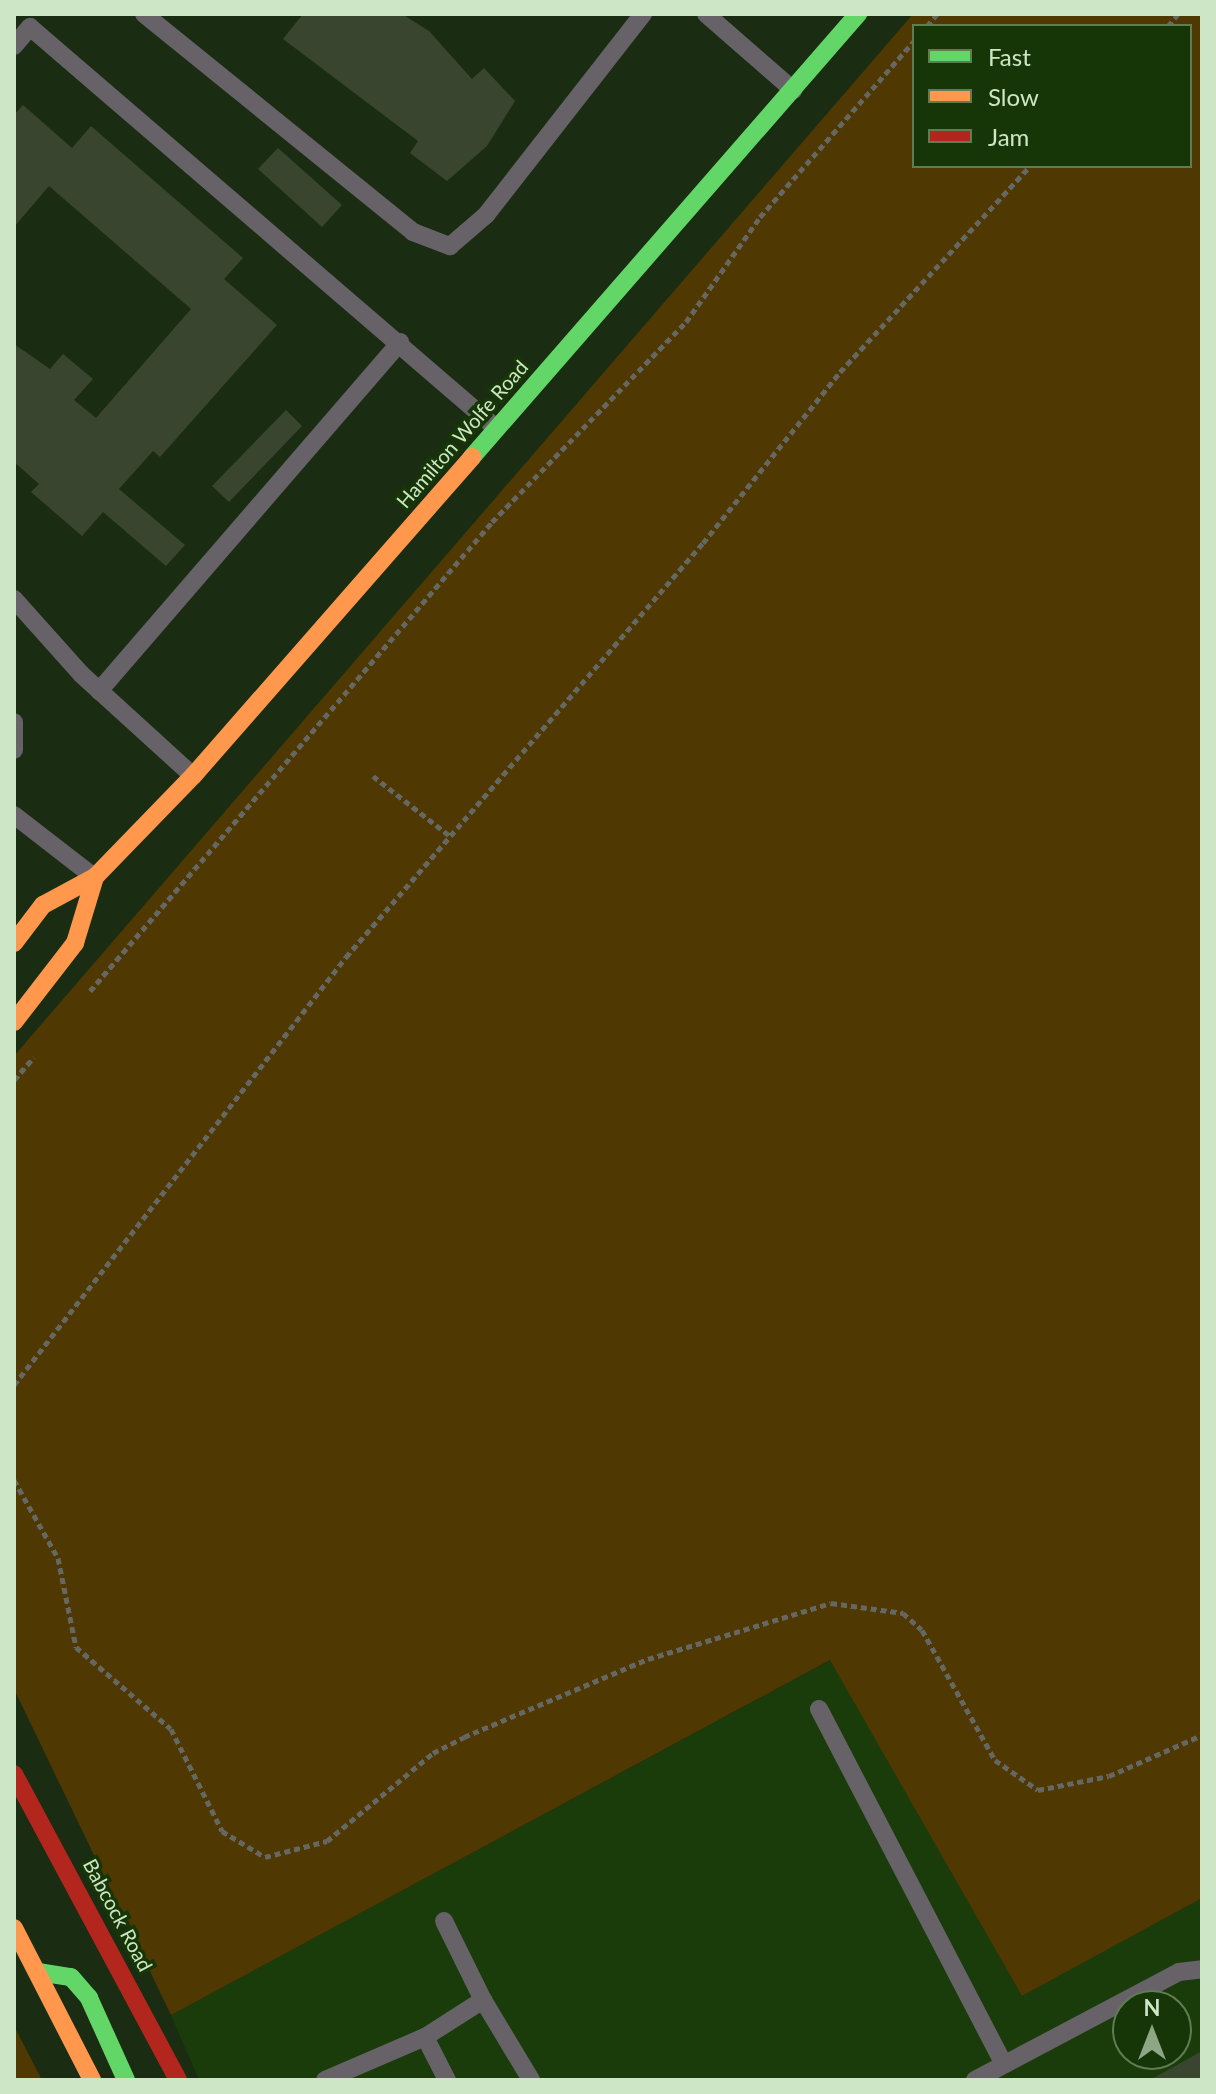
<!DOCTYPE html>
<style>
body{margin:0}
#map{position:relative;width:1216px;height:2094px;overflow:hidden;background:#1a2c12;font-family:Lato,sans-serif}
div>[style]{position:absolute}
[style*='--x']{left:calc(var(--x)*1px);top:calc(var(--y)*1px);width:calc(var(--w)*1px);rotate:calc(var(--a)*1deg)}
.built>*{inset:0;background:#1a3c0a}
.green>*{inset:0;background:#503802}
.building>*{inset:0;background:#3a4530}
.path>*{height:5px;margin-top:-2.5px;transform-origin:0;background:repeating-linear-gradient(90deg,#646762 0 6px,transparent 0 10px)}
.lane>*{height:18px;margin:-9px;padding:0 9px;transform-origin:9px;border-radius:9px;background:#666267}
.fast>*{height:18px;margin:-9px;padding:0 9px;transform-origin:9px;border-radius:9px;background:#63d668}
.slow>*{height:18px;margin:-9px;padding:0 9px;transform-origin:9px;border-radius:9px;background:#ff974d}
.jam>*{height:18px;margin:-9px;padding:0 9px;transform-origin:9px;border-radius:9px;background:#b3261e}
span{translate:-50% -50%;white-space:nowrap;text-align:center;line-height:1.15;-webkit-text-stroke:7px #163607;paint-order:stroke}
.street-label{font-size:20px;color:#cde6c5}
.frame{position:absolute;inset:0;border:16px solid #cde6c5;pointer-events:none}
.legend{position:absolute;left:912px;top:24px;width:280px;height:144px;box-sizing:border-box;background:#163607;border:2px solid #5f7c53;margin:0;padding:10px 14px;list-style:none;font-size:24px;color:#cde6c5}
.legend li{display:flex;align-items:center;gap:16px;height:40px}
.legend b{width:40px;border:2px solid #5f7c53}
.north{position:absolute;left:1112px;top:1990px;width:80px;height:80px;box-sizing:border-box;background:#163607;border:2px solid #5f7c53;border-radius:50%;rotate:0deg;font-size:22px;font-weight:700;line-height:32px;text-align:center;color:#cde6c5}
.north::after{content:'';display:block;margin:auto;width:28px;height:36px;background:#8ea586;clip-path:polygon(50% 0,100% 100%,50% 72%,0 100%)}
</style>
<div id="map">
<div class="built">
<div style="clip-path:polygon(evenodd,831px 1660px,1022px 1996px,1202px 1898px,1202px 2080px,199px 2080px,171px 2015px,831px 1660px,1128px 2006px,1176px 2006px,1176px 2054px,1128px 2054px,1128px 2006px)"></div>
</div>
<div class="green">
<div style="clip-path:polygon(evenodd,913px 14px,1202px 14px,1202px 1898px,1022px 1996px,830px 1660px,171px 2015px,14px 1689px,14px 1056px,913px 14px,914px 26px,1190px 26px,1190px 166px,914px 166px,914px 26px)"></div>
<div style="clip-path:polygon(14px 2026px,42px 2080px,14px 2080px)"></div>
</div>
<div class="building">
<div style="clip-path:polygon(303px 14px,402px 14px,429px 31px,472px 79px,484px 68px,515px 101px,487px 146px,447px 181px,410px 153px,418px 141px,283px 39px)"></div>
<div style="clip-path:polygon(23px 105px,72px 148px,91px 126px,243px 258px,224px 279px,277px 325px,160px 457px,153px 451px,119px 489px,185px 545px,166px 566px,103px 512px,82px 536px,31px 492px,39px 484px,14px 462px,14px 344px,50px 369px,63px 354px,93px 379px,74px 400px,96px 418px,191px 309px,49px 186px,14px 227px,14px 115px)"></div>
<div style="clip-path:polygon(278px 148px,342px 205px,322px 227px,258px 169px)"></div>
<div style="clip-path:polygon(286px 410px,302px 426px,229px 502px,212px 486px)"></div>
<div style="clip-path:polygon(1202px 2051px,1202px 2080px,1150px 2080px)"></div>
</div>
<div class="path">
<div style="--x:927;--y:26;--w:16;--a:-50"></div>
<div style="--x:1168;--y:26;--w:16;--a:-50"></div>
<div style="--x:373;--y:776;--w:98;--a:37.9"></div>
<div style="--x:90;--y:991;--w:618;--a:-49.4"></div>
<div style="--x:492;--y:522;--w:279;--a:-45.9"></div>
<div style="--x:686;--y:322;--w:128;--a:-54.8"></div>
<div style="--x:760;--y:217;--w:234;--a:-48.8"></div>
<div style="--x:14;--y:1080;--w:30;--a:-49"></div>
<div style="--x:14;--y:1385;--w:542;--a:-52.2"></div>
<div style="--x:346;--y:957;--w:547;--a:-49.23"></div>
<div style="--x:703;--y:543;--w:219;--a:-51.3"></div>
<div style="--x:840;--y:372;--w:280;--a:-47.3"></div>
<div style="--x:14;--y:1480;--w:90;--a:60.6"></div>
<div style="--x:58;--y:1558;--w:91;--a:78.6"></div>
<div style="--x:76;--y:1647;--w:125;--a:40.8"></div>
<div style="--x:171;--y:1729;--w:114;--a:63.4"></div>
<div style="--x:222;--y:1831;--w:50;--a:31.2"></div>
<div style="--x:265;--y:1857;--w:64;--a:-14.5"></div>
<div style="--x:327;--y:1841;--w:138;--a:-39.7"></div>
<div style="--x:433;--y:1753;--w:35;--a:-27"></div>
<div style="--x:464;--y:1737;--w:200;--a:-23"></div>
<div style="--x:648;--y:1659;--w:191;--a:-17"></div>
<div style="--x:831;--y:1603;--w:73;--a:7.9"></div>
<div style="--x:903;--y:1613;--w:25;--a:42"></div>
<div style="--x:922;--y:1630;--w:149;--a:60.7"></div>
<div style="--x:995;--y:1760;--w:52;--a:34.9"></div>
<div style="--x:1038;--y:1790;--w:72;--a:-11.2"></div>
<div style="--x:1109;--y:1776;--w:102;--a:-23.8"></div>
</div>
<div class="lane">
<div style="--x:144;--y:14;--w:346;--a:39"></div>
<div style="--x:413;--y:232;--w:40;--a:21"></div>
<div style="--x:450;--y:246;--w:48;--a:-40.7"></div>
<div style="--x:486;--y:215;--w:255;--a:-52"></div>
<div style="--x:706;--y:14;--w:116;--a:41.1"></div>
<div style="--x:14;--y:46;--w:25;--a:-50"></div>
<div style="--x:30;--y:27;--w:615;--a:40.71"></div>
<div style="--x:14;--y:599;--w:101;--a:48.2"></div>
<div style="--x:81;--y:674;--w:151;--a:42.3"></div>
<div style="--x:99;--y:691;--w:461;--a:-49.2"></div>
<div style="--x:14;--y:722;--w:28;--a:90"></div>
<div style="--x:14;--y:815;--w:101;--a:37.8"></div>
<div style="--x:819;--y:1709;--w:400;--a:62.5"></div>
<div style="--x:444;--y:1921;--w:88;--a:63.7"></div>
<div style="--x:425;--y:2037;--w:48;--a:62.9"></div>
<div style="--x:325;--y:2080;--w:109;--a:-23.3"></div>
<div style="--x:425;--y:2037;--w:69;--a:-32.5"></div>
<div style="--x:483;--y:2000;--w:93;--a:59"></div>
<div style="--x:975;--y:2080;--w:231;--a:-27.9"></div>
<div style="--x:1179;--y:1972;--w:23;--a:-7"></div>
</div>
<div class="fast">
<div style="--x:472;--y:457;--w:588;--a:-48.93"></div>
<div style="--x:38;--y:1972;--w:33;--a:9"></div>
<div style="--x:71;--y:1977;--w:28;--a:49"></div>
<div style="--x:89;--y:1998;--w:90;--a:65.7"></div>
</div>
<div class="slow">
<div style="--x:14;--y:943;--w:48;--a:-52.7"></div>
<div style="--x:43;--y:905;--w:59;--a:-28.3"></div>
<div style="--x:95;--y:877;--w:141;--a:-45.9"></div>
<div style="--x:193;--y:776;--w:424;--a:-48.8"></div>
<div style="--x:14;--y:1022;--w:100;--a:-52.3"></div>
<div style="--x:75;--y:943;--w:69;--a:-73.1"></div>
<div style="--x:14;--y:1928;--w:171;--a:62.8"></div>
</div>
<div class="jam">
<div style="--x:14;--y:1774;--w:347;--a:61.8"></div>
</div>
<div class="street-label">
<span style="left:462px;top:434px;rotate:-49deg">Hamilton Wolfe Road</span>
<span style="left:118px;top:1915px;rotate:62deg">Babcock Road</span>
</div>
<div class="frame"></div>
<ul class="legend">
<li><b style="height:10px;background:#63d668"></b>Fast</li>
<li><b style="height:10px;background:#ff974d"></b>Slow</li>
<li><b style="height:10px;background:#b3261e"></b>Jam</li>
</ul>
<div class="north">N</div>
</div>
